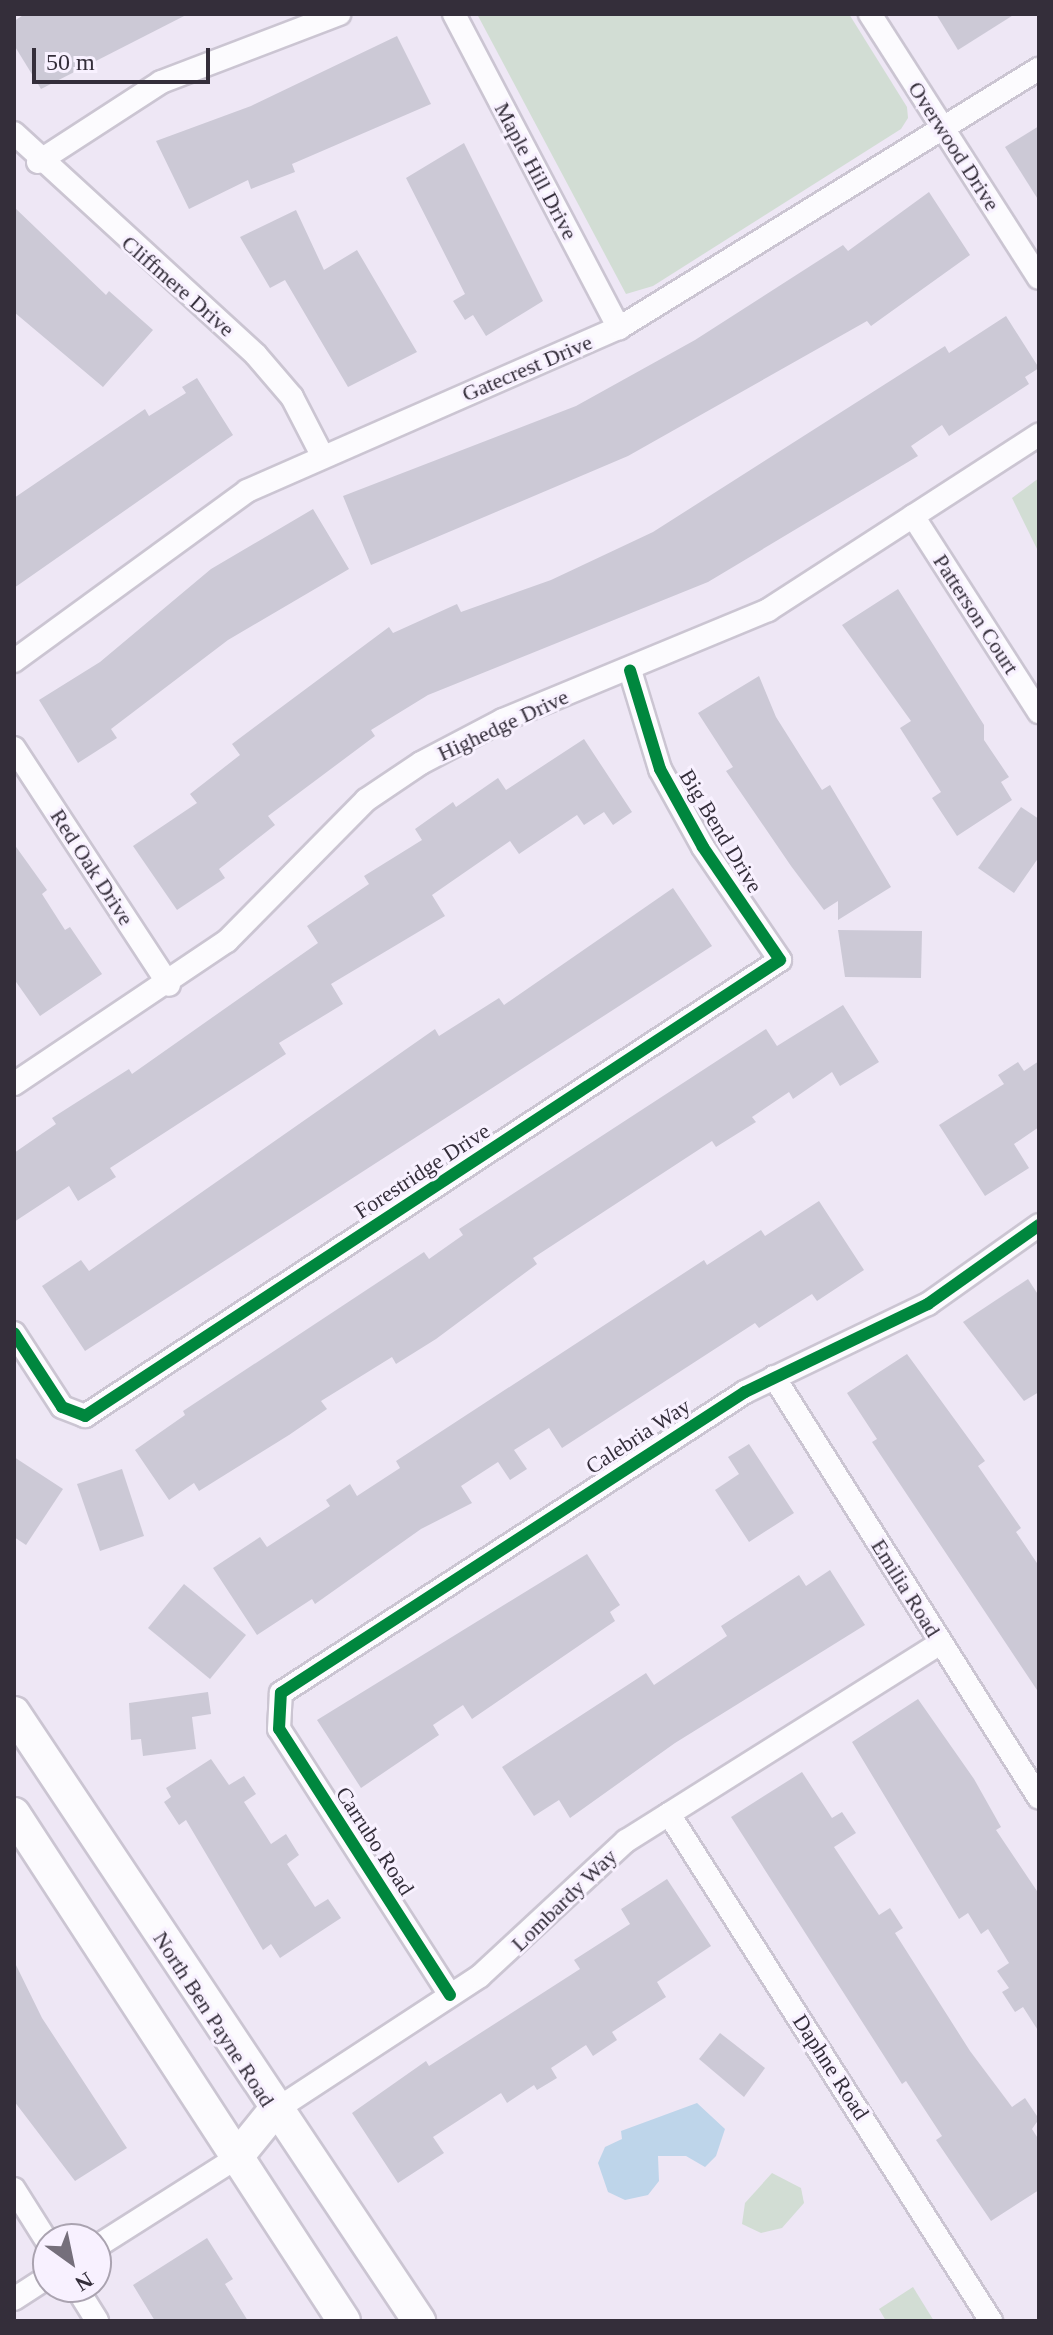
<!DOCTYPE html>
<style>
body{margin:0}
#map{position:relative;width:1053px;height:2335px;overflow:hidden;background:#eee7f5;font-family:"Times New Roman",serif}
div>[style]{position:absolute}
[style*='--x']{left:calc(var(--x)*1px);top:calc(var(--y)*1px);width:calc(var(--w)*1px);rotate:calc(var(--a)*1deg)}
.green>*{inset:0;background:#d2ddd4}
.water>*{inset:0;background:#bed5ea}
.building>*{inset:0;background:#ccc9d6}
.roads{filter:drop-shadow(2px 0 #cbc5d2) drop-shadow(-2px 0 #cbc5d2) drop-shadow(0 2px #cbc5d2) drop-shadow(0 -2px #cbc5d2)}
.street>*{height:22px;margin:-11px;padding:0 11px;transform-origin:11px;border-radius:11px;background:#fcfbfe}
.secondary>*{height:32px;margin:-16px;padding:0 16px;transform-origin:16px;border-radius:16px;background:#fcfbfe}
.cycleway>*{height:12px;margin:-6px;padding:0 6px;transform-origin:6px;border-radius:6px;background:#00873e}
span{translate:-50% -50%;white-space:nowrap;text-align:center;line-height:1.15;-webkit-text-stroke:6px #f8f1ff;paint-order:stroke}
.street-label{font-size:22px;color:#342e3a}
.frame{position:absolute;inset:0;border:16px solid #342e3a;pointer-events:none}
.north{position:absolute;left:32px;top:2223px;width:80px;height:80px;box-sizing:border-box;background:#f8f1ff;border:2px solid #aaa3b0;border-radius:50%;rotate:147deg;font-size:22px;font-weight:700;line-height:32px;text-align:center;color:#342e3a}
.north::after{content:'';display:block;margin:auto;width:28px;height:36px;background:#756f7b;clip-path:polygon(50% 0,100% 100%,50% 72%,0 100%)}
.scale{position:absolute;left:32px;top:48px;width:178px;height:36px;box-sizing:border-box;border:4px solid #342e3a;border-top:0;padding-left:10px;font-size:24px;line-height:28px;white-space:nowrap;color:#342e3a;-webkit-text-stroke:6px #f8f1ff;paint-order:stroke}
</style>
<div id="map">
<div class="green">
<div style="clip-path:polygon(477px 14px,849px 14px,907px 107px,908px 118px,901px 129px,653px 286px,626px 294px)"></div>
<div style="clip-path:polygon(1039px 478px,1039px 553px,1012px 498px)"></div>
<div style="clip-path:polygon(772px 2173px,801px 2188px,804px 2203px,782px 2228px,761px 2233px,742px 2224px,745px 2203px)"></div>
<div style="clip-path:polygon(913px 2287px,934px 2321px,886px 2321px,879px 2309px)"></div>
</div>
<div class="water">
<div style="clip-path:polygon(697px 2103px,725px 2129px,716px 2156px,705px 2167px,686px 2156px,658px 2156px,659px 2181px,648px 2195px,625px 2200px,608px 2192px,598px 2163px,605px 2147px,622px 2139px,621px 2131px)"></div>
</div>
<div class="building">
<div style="clip-path:polygon(25px 14px,188px 14px,41px 89px,14px 45px,14px 21px)"></div>
<div style="clip-path:polygon(936px 14px,1015px 14px,958px 50px)"></div>
<div style="clip-path:polygon(397px 36px,431px 104px,292px 164px,295px 172px,251px 189px,248px 180px,189px 209px,156px 141px,251px 106px)"></div>
<div style="clip-path:polygon(1039px 126px,1039px 201px,1005px 147px)"></div>
<div style="clip-path:polygon(464px 143px,543px 301px,486px 336px,473px 315px,465px 320px,453px 301px,465px 294px,406px 178px)"></div>
<div style="clip-path:polygon(929px 192px,970px 255px,871px 326px,867px 321px,628px 456px,371px 565px,343px 496px,576px 406px,695px 340px,843px 245px,848px 251px)"></div>
<div style="clip-path:polygon(14px 207px,106px 295px,109px 291px,153px 330px,103px 387px,14px 312px)"></div>
<div style="clip-path:polygon(296px 210px,324px 270px,357px 250px,417px 352px,348px 387px,285px 280px,270px 288px,240px 237px)"></div>
<div style="clip-path:polygon(1006px 316px,1039px 368px,1025px 377px,1029px 384px,949px 436px,942px 425px,911px 446px,918px 456px,708px 582px,428px 695px,371px 730px,375px 736px,268px 816px,275px 825px,219px 869px,225px 878px,177px 910px,133px 846px,197px 803px,190px 794px,240px 755px,232px 744px,389px 627px,393px 633px,457px 604px,461px 612px,551px 580px,653px 532px,945px 346px,949px 353px)"></div>
<div style="clip-path:polygon(197px 378px,233px 435px,14px 588px,14px 498px,145px 409px,149px 416px,186px 393px,182px 387px)"></div>
<div style="clip-path:polygon(313px 509px,349px 569px,228px 640px,111px 729px,117px 738px,78px 763px,39px 700px,100px 662px,211px 569px)"></div>
<div style="clip-path:polygon(898px 589px,984px 725px,984px 740px,1009px 777px,1001px 782px,1012px 800px,957px 836px,932px 798px,941px 792px,900px 728px,911px 721px,842px 625px)"></div>
<div style="clip-path:polygon(759px 676px,776px 717px,822px 790px,830px 785px,891px 887px,838px 920px,838px 901px,824px 910px,791px 866px,726px 771px,733px 767px,698px 713px)"></div>
<div style="clip-path:polygon(584px 739px,632px 812px,613px 825px,604px 812px,584px 825px,577px 815px,519px 854px,510px 841px,432px 895px,445px 916px,331px 984px,343px 1004px,279px 1043px,286px 1054px,110px 1168px,116px 1177px,78px 1201px,69px 1186px,14px 1222px,14px 1153px,56px 1124px,52px 1118px,129px 1069px,132px 1074px,318px 943px,307px 926px,369px 884px,364px 876px,422px 840px,415px 829px,453px 802px,456px 807px,498px 778px,506px 790px)"></div>
<div style="clip-path:polygon(1021px 807px,1039px 819px,1039px 857px,1014px 893px,978px 868px)"></div>
<div style="clip-path:polygon(14px 844px,47px 890px,42px 894px,65px 930px,70px 927px,102px 974px,40px 1016px,14px 979px)"></div>
<div style="clip-path:polygon(673px 888px,712px 946px,85px 1351px,42px 1286px,81px 1260px,89px 1271px,435px 1029px,439px 1036px,499px 998px,504px 1005px)"></div>
<div style="clip-path:polygon(838px 930px,922px 931px,921px 978px,845px 977px)"></div>
<div style="clip-path:polygon(843px 1005px,879px 1062px,840px 1086px,832px 1072px,793px 1099px,789px 1092px,752px 1117px,756px 1122px,716px 1147px,712px 1141px,533px 1258px,537px 1264px,436px 1339px,396px 1364px,392px 1357px,321px 1401px,327px 1409px,289px 1435px,199px 1491px,194px 1483px,169px 1500px,135px 1450px,185px 1415px,183px 1411px,424px 1252px,429px 1259px,463px 1235px,459px 1229px,766px 1029px,777px 1046px)"></div>
<div style="clip-path:polygon(1039px 1061px,1039px 1127px,1014px 1144px,1029px 1168px,985px 1196px,939px 1125px,1004px 1084px,998px 1075px,1018px 1062px,1024px 1071px)"></div>
<div style="clip-path:polygon(819px 1201px,864px 1270px,817px 1301px,812px 1294px,759px 1328px,755px 1323px,562px 1448px,549px 1428px,514px 1450px,527px 1469px,510px 1480px,498px 1462px,461px 1486px,472px 1503px,421px 1529px,315px 1604px,312px 1599px,257px 1635px,213px 1568px,260px 1537px,267px 1547px,330px 1506px,326px 1500px,350px 1484px,357px 1496px,400px 1468px,396px 1461px,704px 1260px,707px 1265px,761px 1230px,765px 1236px)"></div>
<div style="clip-path:polygon(1028px 1279px,1039px 1296px,1039px 1392px,1024px 1401px,963px 1322px)"></div>
<div style="clip-path:polygon(907px 1354px,985px 1461px,978px 1466px,1021px 1528px,1016px 1532px,1039px 1566px,1039px 1693px,872px 1442px,877px 1439px,847px 1393px)"></div>
<div style="clip-path:polygon(749px 1444px,794px 1513px,749px 1542px,715px 1490px,739px 1474px,728px 1457px)"></div>
<div style="clip-path:polygon(14px 1457px,63px 1489px,26px 1545px,14px 1537px)"></div>
<div style="clip-path:polygon(122px 1469px,144px 1536px,100px 1551px,77px 1484px)"></div>
<div style="clip-path:polygon(587px 1554px,620px 1605px,610px 1612px,615px 1621px,472px 1719px,463px 1705px,433px 1725px,439px 1735px,361px 1788px,317px 1720px)"></div>
<div style="clip-path:polygon(830px 1570px,865px 1625px,675px 1743px,570px 1818px,559px 1800px,534px 1816px,502px 1767px,646px 1673px,654px 1685px,727px 1636px,721px 1626px,799px 1575px,806px 1586px)"></div>
<div style="clip-path:polygon(184px 1584px,246px 1635px,210px 1679px,148px 1628px)"></div>
<div style="clip-path:polygon(208px 1692px,211px 1714px,192px 1717px,196px 1749px,143px 1756px,141px 1739px,131px 1740px,129px 1703px)"></div>
<div style="clip-path:polygon(918px 1699px,974px 1779px,1001px 1827px,996px 1830px,1039px 1894px,1039px 2032px,1023px 2007px,1015px 2012px,1002px 1992px,1009px 1988px,997px 1971px,1009px 1963px,988px 1929px,981px 1934px,968px 1913px,959px 1919px,852px 1742px)"></div>
<div style="clip-path:polygon(211px 1759px,229px 1785px,244px 1776px,256px 1794px,244px 1802px,271px 1844px,286px 1834px,299px 1855px,287px 1864px,315px 1907px,328px 1899px,341px 1918px,280px 1958px,271px 1944px,263px 1950px,186px 1820px,179px 1825px,164px 1802px,171px 1797px,166px 1788px)"></div>
<div style="clip-path:polygon(802px 1772px,832px 1818px,842px 1812px,856px 1833px,834px 1847px,879px 1915px,890px 1908px,903px 1928px,895px 1933px,970px 2051px,1012px 2107px,1025px 2098px,1039px 2119px,1032px 2129px,1039px 2140px,1039px 2190px,991px 2221px,936px 2140px,942px 2136px,906px 2081px,902px 2084px,731px 1817px)"></div>
<div style="clip-path:polygon(667px 1879px,711px 1946px,657px 1982px,666px 1997px,612px 2032px,617px 2040px,593px 2056px,586px 2045px,551px 2068px,557px 2078px,537px 2090px,534px 2085px,507px 2103px,501px 2093px,433px 2137px,444px 2153px,398px 2183px,352px 2113px,426px 2061px,429px 2066px,580px 1969px,574px 1960px,630px 1924px,621px 1909px)"></div>
<div style="clip-path:polygon(14px 1961px,42px 2018px,127px 2148px,75px 2181px,14px 2101px)"></div>
<div style="clip-path:polygon(720px 2033px,765px 2068px,744px 2097px,699px 2059px)"></div>
<div style="clip-path:polygon(207px 2238px,233px 2279px,225px 2284px,248px 2321px,155px 2321px,133px 2285px)"></div>
</div>
<div class="roads">
<div class="street">
<div style="--x:454;--y:14;--w:355;--a:62.3"></div>
<div style="--x:870;--y:14;--w:313;--a:57.4"></div>
<div style="--x:14;--y:133;--w:328;--a:42.5"></div>
<div style="--x:256;--y:355;--w:55;--a:49.4"></div>
<div style="--x:292;--y:397;--w:65;--a:62.7"></div>
<div style="--x:38;--y:162;--w:147;--a:-33"></div>
<div style="--x:161;--y:82;--w:191;--a:-20.9"></div>
<div style="--x:913;--y:516;--w:233;--a:57.3"></div>
<div style="--x:14;--y:661;--w:288;--a:-36.1"></div>
<div style="--x:247;--y:491;--w:406;--a:-23.7"></div>
<div style="--x:619;--y:328;--w:493;--a:-31.7"></div>
<div style="--x:14;--y:748;--w:283;--a:56.8"></div>
<div style="--x:14;--y:1084;--w:257;--a:-33.9"></div>
<div style="--x:227;--y:941;--w:198;--a:-45.4"></div>
<div style="--x:366;--y:800;--w:66;--a:-33.9"></div>
<div style="--x:421;--y:763;--w:93;--a:-27.7"></div>
<div style="--x:503;--y:720;--w:287;--a:-22.5"></div>
<div style="--x:768;--y:610;--w:323;--a:-32.9"></div>
<div style="--x:14;--y:1333;--w:88;--a:57"></div>
<div style="--x:62;--y:1407;--w:25;--a:21"></div>
<div style="--x:85;--y:1416;--w:831;--a:-33.27"></div>
<div style="--x:780;--y:960;--w:137;--a:-124.3"></div>
<div style="--x:703;--y:847;--w:89;--a:-118.9"></div>
<div style="--x:660;--y:769;--w:103;--a:-106.9"></div>
<div style="--x:774;--y:1377;--w:497;--a:57.8"></div>
<div style="--x:669;--y:1814;--w:601;--a:57.58"></div>
<div style="--x:450;--y:1995;--w:316;--a:-122.7"></div>
<div style="--x:279;--y:1729;--w:36;--a:-87"></div>
<div style="--x:281;--y:1693;--w:553;--a:-32.97"></div>
<div style="--x:745;--y:1392;--w:203;--a:-25.7"></div>
<div style="--x:928;--y:1304;--w:136;--a:-35.4"></div>
<div style="--x:274;--y:2111;--w:246;--a:-33.2"></div>
<div style="--x:480;--y:1976;--w:199;--a:-42.8"></div>
<div style="--x:626;--y:1841;--w:371;--a:-32.2"></div>
<div style="--x:14;--y:2189;--w:64;--a:57.8"></div>
<div style="--x:96;--y:2247;--w:166;--a:-32.4"></div>
<div style="--x:76;--y:2287;--w:40;--a:58"></div>
<div style="--x:14;--y:2299;--w:40;--a:-32.9"></div>
</div>
<div class="secondary">
<div style="--x:14;--y:1713;--w:731;--a:56.33"></div>
<div style="--x:14;--y:1814;--w:605;--a:56.94"></div>
<div style="--x:236;--y:2158;--w:60;--a:-51"></div>
</div>
</div>
<div class="cycleway">
<div style="--x:14;--y:1333;--w:88;--a:57"></div>
<div style="--x:62;--y:1407;--w:25;--a:21"></div>
<div style="--x:85;--y:1416;--w:831;--a:-33.27"></div>
<div style="--x:780;--y:960;--w:137;--a:-124.3"></div>
<div style="--x:703;--y:847;--w:89;--a:-118.9"></div>
<div style="--x:660;--y:769;--w:103;--a:-106.9"></div>
<div style="--x:450;--y:1995;--w:316;--a:-122.7"></div>
<div style="--x:279;--y:1729;--w:36;--a:-87"></div>
<div style="--x:281;--y:1693;--w:553;--a:-32.97"></div>
<div style="--x:745;--y:1392;--w:203;--a:-25.7"></div>
<div style="--x:928;--y:1304;--w:136;--a:-35.4"></div>
</div>
<div class="street-label">
<span style="left:954px;top:146px;rotate:57deg">Overwood Drive</span>
<span style="left:536px;top:171px;rotate:62deg">Maple Hill Drive</span>
<span style="left:178px;top:286px;rotate:41deg">Cliffmere Drive</span>
<span style="left:527px;top:368px;rotate:-23deg">Gatecrest Drive</span>
<span style="left:976px;top:614px;rotate:57deg">Patterson Court</span>
<span style="left:503px;top:725px;rotate:-25deg">Highedge Drive</span>
<span style="left:721px;top:831px;rotate:59deg">Big Bend Drive</span>
<span style="left:92px;top:867px;rotate:57deg">Red Oak Drive</span>
<span style="left:422px;top:1171px;rotate:-33deg">Forestridge Drive</span>
<span style="left:638px;top:1436px;rotate:-33deg">Calebria Way</span>
<span style="left:906px;top:1588px;rotate:58deg">Emilia Road</span>
<span style="left:375px;top:1841px;rotate:57deg">Carrubo Road</span>
<span style="left:564px;top:1900px;rotate:-44deg">Lombardy Way</span>
<span style="left:214px;top:2019px;rotate:57deg">North Ben Payne Road</span>
<span style="left:831px;top:2067px;rotate:57deg">Daphne Road</span>
</div>
<div class="frame"></div>
<div class="north">N</div>
<div class="scale">50 m</div>
</div>
